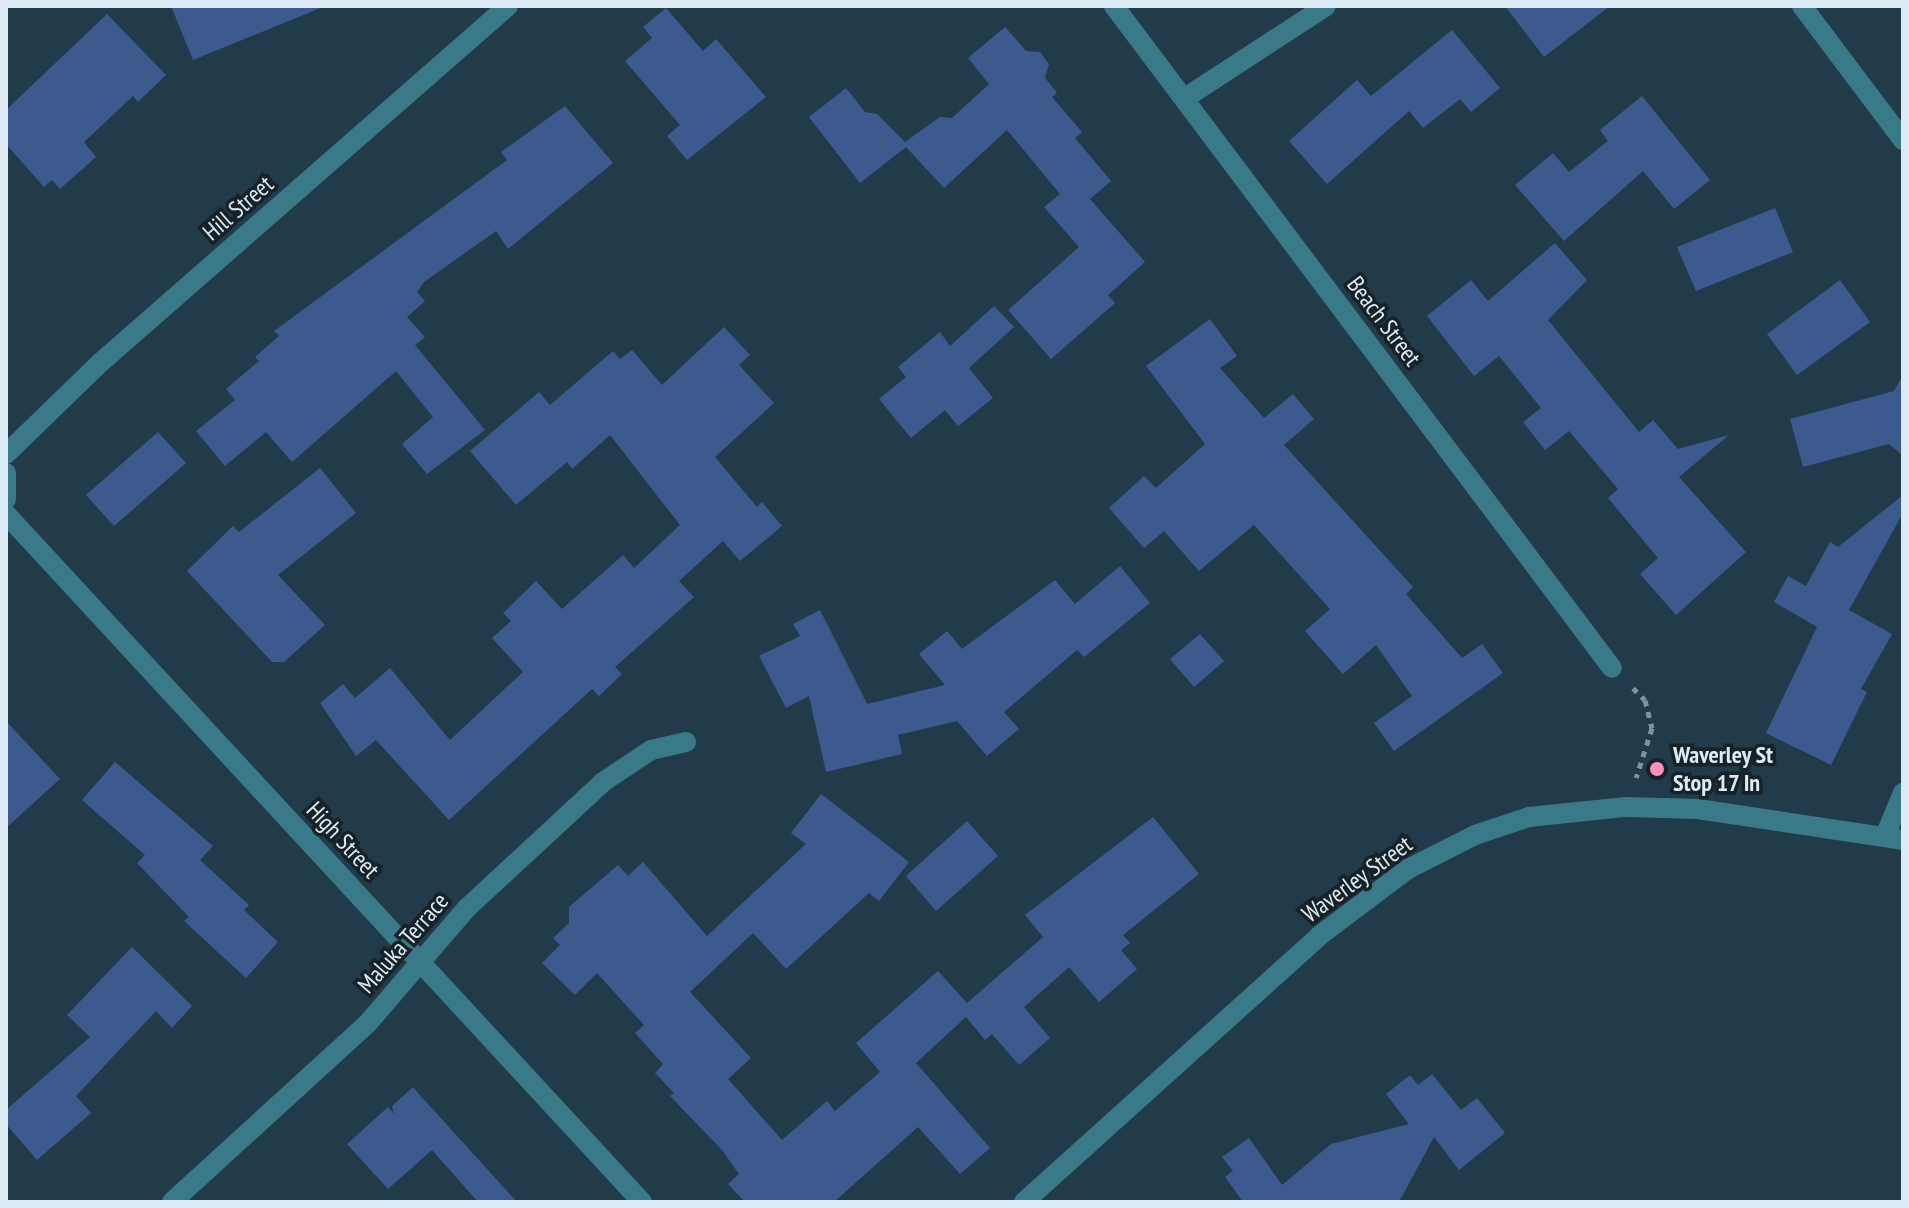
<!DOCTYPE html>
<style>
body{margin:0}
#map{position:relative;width:1909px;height:1208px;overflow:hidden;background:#223b4b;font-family:"PT Sans Narrow",sans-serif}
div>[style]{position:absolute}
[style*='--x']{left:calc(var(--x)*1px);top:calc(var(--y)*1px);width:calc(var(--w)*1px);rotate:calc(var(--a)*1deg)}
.building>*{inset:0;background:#3c5a8e}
.path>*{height:5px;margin-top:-2.5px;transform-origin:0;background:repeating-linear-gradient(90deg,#7e929f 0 6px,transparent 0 12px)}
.minor>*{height:20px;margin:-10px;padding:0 10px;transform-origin:10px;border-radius:10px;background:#3a7987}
.dots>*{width:22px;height:22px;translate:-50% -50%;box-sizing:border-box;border:4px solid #162128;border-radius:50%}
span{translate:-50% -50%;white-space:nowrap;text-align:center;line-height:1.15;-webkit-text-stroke:7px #162128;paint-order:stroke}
.street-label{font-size:24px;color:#dcebf5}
.poi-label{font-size:24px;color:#dcebf5;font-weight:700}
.left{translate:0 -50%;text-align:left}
.frame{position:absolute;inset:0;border:8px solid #dcebf5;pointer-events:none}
</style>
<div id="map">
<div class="building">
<div style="clip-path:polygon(171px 6px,323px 6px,323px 7px,193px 60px)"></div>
<div style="clip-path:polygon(1505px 6px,1610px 6px,1544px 57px)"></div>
<div style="clip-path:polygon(666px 8px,703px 51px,716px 39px,766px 97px,687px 160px,667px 136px,680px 125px,625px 61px,652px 38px,643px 27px)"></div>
<div style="clip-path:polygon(107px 14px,166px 75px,138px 102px,133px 96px,84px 142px,96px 157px,60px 189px,52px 180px,44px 187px,6px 144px,6px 110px)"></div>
<div style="clip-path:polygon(1005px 27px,1026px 51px,1040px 52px,1049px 64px,1045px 78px,1057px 93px,1052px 97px,1082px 132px,1075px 138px,1111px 181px,1090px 199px,1145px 262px,1108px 295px,1115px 303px,1051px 359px,1008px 310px,1079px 247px,1044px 207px,1060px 194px,1007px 130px,944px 188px,906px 147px,860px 183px,809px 117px,846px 88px,865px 112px,877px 114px,905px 142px,940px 117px,952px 118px,989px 84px,968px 58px)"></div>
<div style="clip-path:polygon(1452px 30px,1500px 88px,1471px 112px,1460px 99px,1423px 128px,1409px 111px,1327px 184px,1289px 141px,1357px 80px,1371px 96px)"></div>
<div style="clip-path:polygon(1642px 96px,1710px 180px,1674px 209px,1643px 171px,1564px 241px,1515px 185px,1553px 153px,1569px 172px,1608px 141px,1600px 130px)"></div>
<div style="clip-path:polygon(565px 106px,613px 163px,508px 249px,496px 231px,424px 282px,417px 292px,425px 301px,407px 317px,425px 337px,415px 345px,485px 430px,427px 474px,402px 444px,433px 417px,396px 371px,292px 462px,266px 432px,225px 466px,196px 431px,235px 400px,226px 389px,259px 361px,255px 357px,279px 336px,274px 331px,507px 160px,501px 152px)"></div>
<div style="clip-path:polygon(1775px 208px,1793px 252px,1696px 291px,1677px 247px)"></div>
<div style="clip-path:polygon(1555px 243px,1587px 280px,1548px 320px,1639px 432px,1653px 420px,1678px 449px,1729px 435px,1679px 477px,1746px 552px,1676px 615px,1640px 574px,1658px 558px,1608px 498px,1618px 489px,1569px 431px,1545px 450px,1523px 422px,1541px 408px,1499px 356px,1474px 376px,1427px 316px,1471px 280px,1488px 301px)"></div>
<div style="clip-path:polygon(1840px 280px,1870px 322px,1797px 375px,1767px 334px)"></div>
<div style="clip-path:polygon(994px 306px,1014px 327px,969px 368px,993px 398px,958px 426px,945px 410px,911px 438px,879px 399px,906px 377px,898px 367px,940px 332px,950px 346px)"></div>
<div style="clip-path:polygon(1210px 319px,1237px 356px,1220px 368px,1264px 418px,1293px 394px,1314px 419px,1284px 445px,1413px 587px,1406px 594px,1462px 658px,1482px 644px,1503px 673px,1394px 751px,1374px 723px,1412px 696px,1376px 645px,1343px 674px,1305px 631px,1330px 609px,1254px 525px,1199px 571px,1164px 531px,1144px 548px,1109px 508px,1144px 476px,1156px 488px,1205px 444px,1146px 366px)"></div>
<div style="clip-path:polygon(724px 327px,750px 355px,739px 365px,774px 403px,715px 457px,757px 507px,762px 502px,782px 526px,740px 561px,723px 541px,679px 581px,694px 597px,615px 667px,622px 674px,599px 696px,592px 689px,449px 820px,376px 740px,356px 756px,320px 703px,343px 684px,355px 698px,390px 668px,450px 740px,523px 672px,492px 638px,511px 621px,503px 613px,536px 581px,562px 609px,623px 555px,634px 568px,680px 525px,610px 435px,572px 469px,567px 462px,516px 505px,470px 451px,539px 392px,550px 405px,613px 351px,620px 359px,632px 350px,662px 385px)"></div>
<div style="clip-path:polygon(1903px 375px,1903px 456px,1889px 444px,1803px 467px,1790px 419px,1894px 391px)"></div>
<div style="clip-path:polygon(158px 432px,186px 463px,114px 526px,86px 495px)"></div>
<div style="clip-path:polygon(320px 468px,356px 513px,278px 575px,325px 625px,284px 662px,272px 662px,187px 571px,233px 526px,239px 532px)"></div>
<div style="clip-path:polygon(1903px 495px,1903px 513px,1849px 610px,1892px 634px,1861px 689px,1867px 692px,1831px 765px,1766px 733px,1817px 627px,1774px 602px,1788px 576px,1806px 586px,1830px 542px,1838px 547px)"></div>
<div style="clip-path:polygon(1120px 566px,1150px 603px,1084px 657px,1077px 650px,1004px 712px,1019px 729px,987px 756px,957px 721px,898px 735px,902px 754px,826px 772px,809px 696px,786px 708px,759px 656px,800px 636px,793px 624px,820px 610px,867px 704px,945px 685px,919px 654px,947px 631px,962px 649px,1055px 580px,1075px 604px)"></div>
<div style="clip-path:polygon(1200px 634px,1224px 661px,1194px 687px,1170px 659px)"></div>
<div style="clip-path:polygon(6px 721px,60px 779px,6px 828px)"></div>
<div style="clip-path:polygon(115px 762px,213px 846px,200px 860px,249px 905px,244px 910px,278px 942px,246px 978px,184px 921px,189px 917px,137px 863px,145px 855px,82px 800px)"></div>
<div style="clip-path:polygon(821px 794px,909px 862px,879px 901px,869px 893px,786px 969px,753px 933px,690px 992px,751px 1058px,728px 1079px,782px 1140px,827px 1101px,835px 1111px,880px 1072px,856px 1043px,938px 971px,967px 1003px,1043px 937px,1025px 915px,1153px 817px,1199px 874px,1123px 935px,1130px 943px,1121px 950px,1137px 969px,1099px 1002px,1069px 967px,1024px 1007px,1050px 1038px,1019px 1065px,992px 1034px,985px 1040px,966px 1017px,916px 1063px,990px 1148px,960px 1174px,918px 1127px,834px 1202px,745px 1202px,728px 1184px,739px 1174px,722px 1150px,670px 1096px,674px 1093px,655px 1073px,663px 1064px,635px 1033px,644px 1025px,597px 973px,575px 995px,542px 963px,560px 945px,553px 938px,569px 923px,569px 907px,618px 865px,628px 876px,643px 862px,707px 936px,806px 844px,791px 833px)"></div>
<div style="clip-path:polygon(967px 821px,998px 856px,936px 911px,906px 876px)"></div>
<div style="clip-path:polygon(132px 947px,192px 1006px,172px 1028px,156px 1011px,76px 1096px,91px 1113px,37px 1160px,6px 1124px,6px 1110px,90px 1037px,67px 1015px)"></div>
<div style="clip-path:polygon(1432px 1074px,1461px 1110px,1477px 1098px,1505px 1133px,1459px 1170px,1434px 1137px,1399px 1202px,1243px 1202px,1225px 1177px,1233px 1171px,1222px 1157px,1249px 1138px,1282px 1185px,1331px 1144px,1409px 1124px,1386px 1094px,1410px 1075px,1418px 1085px)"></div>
<div style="clip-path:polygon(413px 1087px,418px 1093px,517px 1202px,478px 1202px,432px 1150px,388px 1189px,347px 1144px,388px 1107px,394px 1114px,392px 1106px)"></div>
</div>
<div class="path">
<div style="--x:1633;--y:688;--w:17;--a:45"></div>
<div style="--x:1645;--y:700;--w:29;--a:76"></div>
<div style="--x:1652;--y:728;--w:52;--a:107.7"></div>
</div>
<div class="minor">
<div style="--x:1114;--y:6;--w:828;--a:53.05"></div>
<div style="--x:1802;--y:6;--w:168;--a:53"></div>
<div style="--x:1185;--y:98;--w:168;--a:-33.1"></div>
<div style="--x:6;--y:454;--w:131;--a:-44.1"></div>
<div style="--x:100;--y:363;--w:542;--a:-41.19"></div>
<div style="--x:6;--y:473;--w:26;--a:90"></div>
<div style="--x:6;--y:514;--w:937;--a:47.25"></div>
<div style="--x:1885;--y:836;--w:47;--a:-67.3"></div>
<div style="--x:172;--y:1202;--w:265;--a:-42.4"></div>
<div style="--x:368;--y:1023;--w:152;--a:-49.3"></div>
<div style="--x:467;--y:908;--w:185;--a:-42.8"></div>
<div style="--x:603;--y:782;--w:58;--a:-33.7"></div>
<div style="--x:651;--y:750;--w:36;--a:-13"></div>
<div style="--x:1024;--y:1202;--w:397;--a:-42"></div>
<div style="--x:1319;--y:936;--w:111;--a:-37"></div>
<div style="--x:1408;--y:869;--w:75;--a:-26.9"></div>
<div style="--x:1475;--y:835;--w:57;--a:-18.4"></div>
<div style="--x:1529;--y:817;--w:98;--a:-5.9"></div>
<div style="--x:1626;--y:807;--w:72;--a:1.6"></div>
<div style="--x:1698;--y:809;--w:207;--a:8.6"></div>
</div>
<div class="dots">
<div style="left:1657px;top:769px;background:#fe8ebd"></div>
</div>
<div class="street-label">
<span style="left:238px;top:208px;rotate:-41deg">Hill Street</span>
<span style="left:1384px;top:321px;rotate:53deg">Beach Street</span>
<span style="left:343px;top:840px;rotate:47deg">High Street</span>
<span style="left:1357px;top:879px;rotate:-36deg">Waverley Street</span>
<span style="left:403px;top:943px;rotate:-49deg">Maluka Terrace</span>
</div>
<div class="poi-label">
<span class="left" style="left:1673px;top:769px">Waverley St<br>Stop 17 In</span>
</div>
<div class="frame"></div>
</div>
